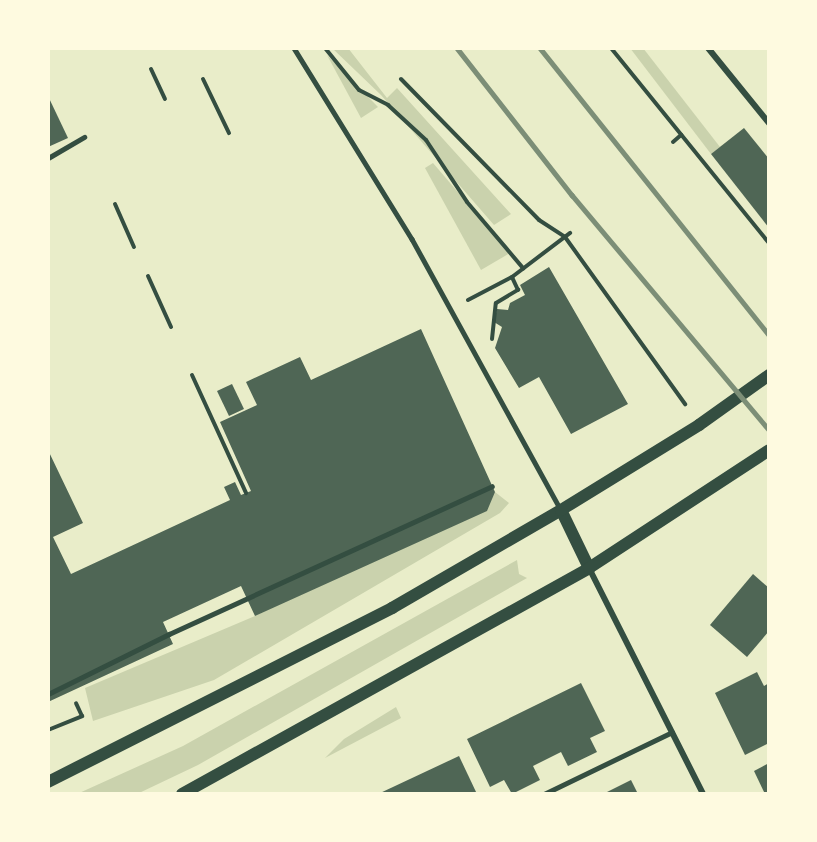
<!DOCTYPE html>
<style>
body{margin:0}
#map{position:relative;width:817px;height:842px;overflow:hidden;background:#e9edc9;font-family:"Roboto Serif",serif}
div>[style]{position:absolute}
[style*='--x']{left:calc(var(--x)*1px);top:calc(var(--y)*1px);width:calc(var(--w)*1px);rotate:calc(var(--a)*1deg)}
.green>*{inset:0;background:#cad2ad}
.building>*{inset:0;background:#4f6655}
.path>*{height:4px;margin:-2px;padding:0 2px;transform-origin:2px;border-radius:2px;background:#344e41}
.service>*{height:4.5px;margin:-2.25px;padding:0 2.25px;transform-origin:2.25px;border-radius:2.25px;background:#344e41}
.pedestrian>*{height:5px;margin:-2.5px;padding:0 2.5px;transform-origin:2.5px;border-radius:2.5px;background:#344e41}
.minor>*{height:6px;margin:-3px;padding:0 3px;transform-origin:3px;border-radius:3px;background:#344e41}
.secondary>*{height:12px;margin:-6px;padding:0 6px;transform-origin:6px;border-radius:6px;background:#344e41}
.rail>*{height:4.5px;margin:-2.25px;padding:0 2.25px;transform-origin:2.25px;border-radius:2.25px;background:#7c8e77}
span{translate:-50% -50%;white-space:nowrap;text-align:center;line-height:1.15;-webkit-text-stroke:6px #fefae0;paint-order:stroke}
.frame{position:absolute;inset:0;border:50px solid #fefae0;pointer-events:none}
</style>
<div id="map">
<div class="green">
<div style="clip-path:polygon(332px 48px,348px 48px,387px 98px,397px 88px,511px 214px,494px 225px,381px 95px)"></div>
<div style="clip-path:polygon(630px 48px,643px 48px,720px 147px,711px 154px)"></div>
<div style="clip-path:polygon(327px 55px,378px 107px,361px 118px)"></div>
<div style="clip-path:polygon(433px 163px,510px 253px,481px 270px,425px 168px)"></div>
<div style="clip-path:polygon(495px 492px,509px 503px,500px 513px,214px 680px,93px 721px,85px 688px,255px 616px)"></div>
<div style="clip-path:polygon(517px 560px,519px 574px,527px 578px,198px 765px,137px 794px,77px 794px,183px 746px)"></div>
<div style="clip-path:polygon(396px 707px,401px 718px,325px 758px,344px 739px)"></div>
</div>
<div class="building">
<div style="clip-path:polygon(48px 96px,68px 138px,48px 147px)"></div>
<div style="clip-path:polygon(744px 128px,769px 159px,769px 228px,711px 154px)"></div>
<div style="clip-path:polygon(549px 267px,628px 404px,571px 434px,539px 377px,519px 388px,495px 348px,502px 327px,494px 322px,497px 309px,508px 310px,510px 303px,525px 295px,520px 285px)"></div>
<div style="clip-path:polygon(421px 329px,495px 492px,487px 511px,255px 616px,241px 586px,163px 622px,173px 644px,48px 702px,48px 450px,83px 523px,53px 537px,71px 574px,230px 500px,224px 487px,235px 482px,241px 495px,251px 491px,220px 422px,257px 405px,246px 382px,300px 357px,311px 380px)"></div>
<div style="clip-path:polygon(232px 384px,244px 409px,229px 416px,217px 391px)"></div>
<div style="clip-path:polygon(753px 574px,769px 588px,769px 631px,747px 657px,710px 625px)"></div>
<div style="clip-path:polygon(757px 672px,764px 686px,769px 683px,769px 743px,745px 755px,715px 693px)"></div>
<div style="clip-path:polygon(581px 683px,605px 731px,590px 738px,597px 752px,568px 766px,561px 752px,533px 766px,540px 780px,512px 794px,504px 780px,490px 787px,467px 739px)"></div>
<div style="clip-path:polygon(459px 756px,477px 794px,378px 794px)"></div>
<div style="clip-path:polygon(769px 763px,769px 794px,765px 794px,754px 771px)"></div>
<div style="clip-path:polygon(631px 780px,638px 794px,603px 794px)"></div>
</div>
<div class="path">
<div style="--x:325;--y:48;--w:54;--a:51"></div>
<div style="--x:359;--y:90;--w:33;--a:27"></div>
<div style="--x:388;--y:105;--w:52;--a:42.6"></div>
<div style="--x:426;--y:140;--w:74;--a:56.5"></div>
<div style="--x:467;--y:202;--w:87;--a:49.7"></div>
<div style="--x:611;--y:48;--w:251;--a:51"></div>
<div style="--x:151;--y:69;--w:33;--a:65"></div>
<div style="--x:203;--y:79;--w:60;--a:64.3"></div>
<div style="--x:401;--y:79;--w:197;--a:45.6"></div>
<div style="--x:539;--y:220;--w:31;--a:33"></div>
<div style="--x:565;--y:237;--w:206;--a:54.3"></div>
<div style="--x:673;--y:142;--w:11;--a:-41"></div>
<div style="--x:115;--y:204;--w:47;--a:66.2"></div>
<div style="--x:148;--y:276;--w:56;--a:65.7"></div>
<div style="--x:468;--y:300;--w:50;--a:-27.6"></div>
<div style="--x:512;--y:277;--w:73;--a:-37.2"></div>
<div style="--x:492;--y:339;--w:36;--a:-84"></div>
<div style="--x:496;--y:303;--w:26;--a:-31"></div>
<div style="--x:518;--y:290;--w:14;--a:-115"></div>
<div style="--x:192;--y:375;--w:130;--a:65.4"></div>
<div style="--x:48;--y:730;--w:37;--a:-22"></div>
<div style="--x:82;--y:716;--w:14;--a:-115"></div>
</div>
<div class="service">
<div style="--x:294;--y:48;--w:225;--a:58.3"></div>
<div style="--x:412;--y:239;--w:307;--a:61.2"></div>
<div style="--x:544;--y:794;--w:142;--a:-25.8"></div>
</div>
<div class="pedestrian">
<div style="--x:48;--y:158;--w:42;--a:-30.3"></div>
<div style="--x:48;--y:694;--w:135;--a:-26.4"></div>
<div style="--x:169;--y:634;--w:355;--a:-24.6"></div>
</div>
<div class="minor">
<div style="--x:708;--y:48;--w:97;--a:50.9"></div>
<div style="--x:589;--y:568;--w:253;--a:63.2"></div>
</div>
<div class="secondary">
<div style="--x:561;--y:510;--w:64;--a:64.2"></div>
<div style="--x:48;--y:782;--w:386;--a:-26.8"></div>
<div style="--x:392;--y:608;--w:195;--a:-30.1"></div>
<div style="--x:561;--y:510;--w:162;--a:-31.6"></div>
<div style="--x:699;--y:425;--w:86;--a:-35.5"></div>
<div style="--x:182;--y:794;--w:466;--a:-29"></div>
<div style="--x:589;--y:568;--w:215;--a:-33.2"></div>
</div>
<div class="rail">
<div style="--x:457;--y:48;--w:187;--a:52"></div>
<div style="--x:572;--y:195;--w:307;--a:50"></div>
<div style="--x:540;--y:48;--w:367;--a:51.4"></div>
</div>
<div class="frame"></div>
</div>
